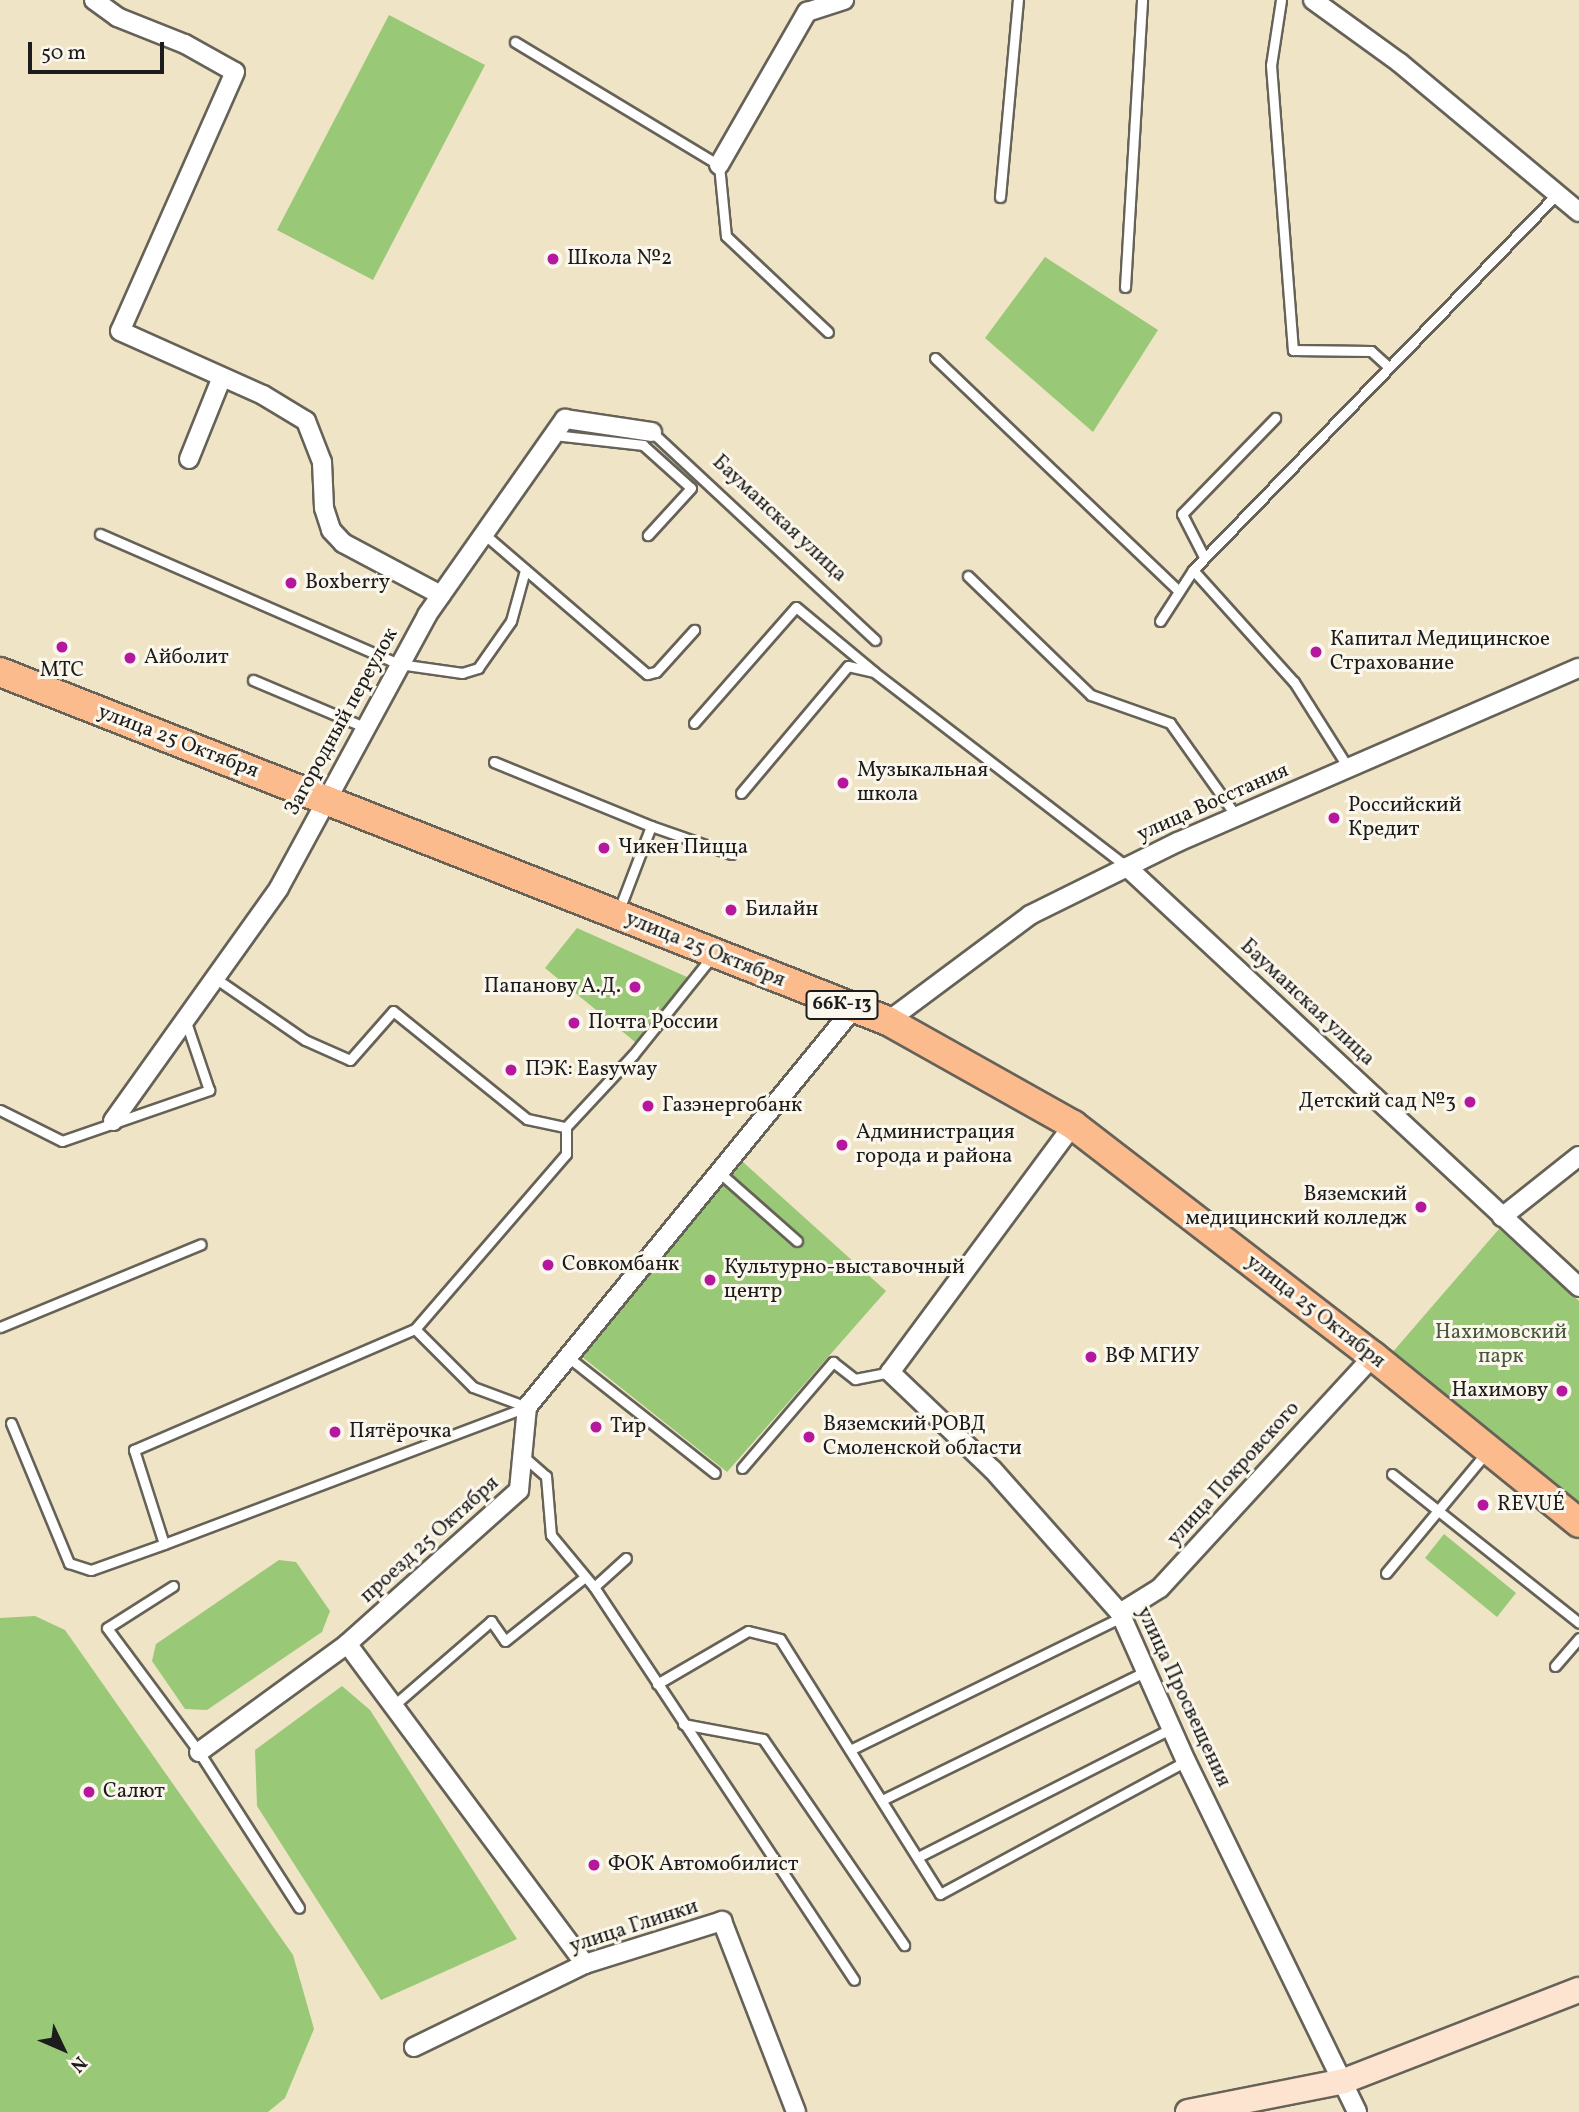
<!DOCTYPE html>
<meta charset="utf-8">
<style>
body{margin:0}
#map{position:relative;width:1579px;height:2112px;overflow:hidden;background:#efe4c6;font-family:Vollkorn,serif}
div>[style]{position:absolute}
[style*='--x']{left:calc(var(--x)*1px);top:calc(var(--y)*1px);width:calc(var(--w)*1px);rotate:calc(var(--a)*1deg)}
.green>*{inset:0;background:#99c877}
.roads{filter:drop-shadow(2px 0 #666258) drop-shadow(-2px 0 #666258) drop-shadow(0 2px #666258) drop-shadow(0 -2px #666258)}
.lane>*{height:9px;margin:-4.5px;padding:0 4.5px;transform-origin:4.5px;border-radius:4.5px;background:#fff}
.street>*{height:18px;margin:-9px;padding:0 9px;transform-origin:9px;border-radius:9px;background:#fff}
.secondary>*{height:24px;margin:-12px;padding:0 12px;transform-origin:12px;border-radius:12px;background:#fde4d1}
.primary>*{height:28px;margin:-14px;padding:0 14px;transform-origin:14px;border-radius:14px;background:#fbbb8d}
.dots>*{width:19px;height:19px;translate:-50% -50%;box-sizing:border-box;border:4px solid #fbf7ec;border-radius:50%}
span{translate:-50% -50%;white-space:nowrap;text-align:center;line-height:1.15;-webkit-text-stroke:6px #fbf7ec;paint-order:stroke}
.shield-label span{padding:2px 5px;background:#fbf7ec;border:2px solid;border-radius:5px;-webkit-text-stroke-width:0}
.shield-label{font-size:19px;color:#1c1c1c;font-weight:700}
.poi-label{font-size:21px;color:#1c1c1c}
.left{translate:0 -50%;text-align:left}
.right{translate:-100% -50%;text-align:right}
.street-label{font-size:21px;color:#1c1c1c}
.park-label{font-size:21px;color:#48583c}
.north{position:absolute;left:28px;top:2014px;width:70px;height:70px;-webkit-text-stroke:5px #fbf7ec;paint-order:stroke;rotate:134deg;font-size:19px;font-weight:700;line-height:28px;text-align:center;color:#1c1c1c}
.north::after{content:'';display:block;margin:auto;width:24px;height:32px;background:#1c1c1c;clip-path:polygon(50% 0,100% 100%,50% 72%,0 100%)}
.scale{position:absolute;left:28px;top:42px;width:136px;height:32px;box-sizing:border-box;border:4px solid #1c1c1c;border-top:0;padding-left:9px;font-size:21px;line-height:24px;white-space:nowrap;color:#1c1c1c;-webkit-text-stroke:5px #fbf7ec;paint-order:stroke}
</style>
<div id="map">
<div class="green">
<div style="clip-path:polygon(389px 15px,485px 65px,373px 280px,277px 230px)"></div>
<div style="clip-path:polygon(1045px 257px,1158px 330px,1093px 432px,985px 338px)"></div>
<div style="clip-path:polygon(577px 928px,696px 981px,640px 1046px,545px 968px)"></div>
<div style="clip-path:polygon(743px 1162px,886px 1291px,727px 1472px,581px 1356px)"></div>
<div style="clip-path:polygon(1499px 1229px,1579px 1301px,1579px 1507px,1391px 1354px)"></div>
<div style="clip-path:polygon(1444px 1534px,1516px 1593px,1497px 1617px,1425px 1558px)"></div>
<div style="clip-path:polygon(279px 1560px,296px 1562px,330px 1611px,322px 1632px,207px 1710px,185px 1709px,152px 1661px,156px 1644px)"></div>
<div style="clip-path:polygon(35px 1616px,65px 1630px,293px 1955px,314px 2029px,285px 2098px,268px 2112px,0 2112px,0 1618px)"></div>
<div style="clip-path:polygon(342px 1686px,370px 1710px,517px 1939px,381px 2000px,257px 1806px,255px 1750px)"></div>
</div>
<div class="roads">
<div class="lane">
<div style="--x:1281;--y:0;--w:66;--a:98.7"></div>
<div style="--x:1271;--y:65;--w:286;--a:85.6"></div>
<div style="--x:1293;--y:350;--w:78;--a:0.7"></div>
<div style="--x:1371;--y:351;--w:24;--a:42"></div>
<div style="--x:515;--y:42;--w:238;--a:31.1"></div>
<div style="--x:719;--y:165;--w:71;--a:84.4"></div>
<div style="--x:726;--y:236;--w:140;--a:43.3"></div>
<div style="--x:1000;--y:197;--w:198;--a:-84.8"></div>
<div style="--x:1125;--y:287;--w:288;--a:-86.6"></div>
<div style="--x:935;--y:358;--w:335;--a:43.7"></div>
<div style="--x:652;--y:432;--w:305;--a:43"></div>
<div style="--x:554;--y:435;--w:90;--a:6.4"></div>
<div style="--x:643;--y:445;--w:64;--a:41.9"></div>
<div style="--x:691;--y:488;--w:64;--a:132.5"></div>
<div style="--x:100;--y:534;--w:326;--a:23.5"></div>
<div style="--x:399;--y:664;--w:64;--a:8.1"></div>
<div style="--x:462;--y:673;--w:17;--a:-17"></div>
<div style="--x:478;--y:668;--w:57;--a:-54.9"></div>
<div style="--x:511;--y:621;--w:53;--a:-74.6"></div>
<div style="--x:484;--y:534;--w:215;--a:40.7"></div>
<div style="--x:647;--y:674;--w:9;--a:-13"></div>
<div style="--x:656;--y:672;--w:57;--a:-47.9"></div>
<div style="--x:1204;--y:557;--w:48;--a:-117.1"></div>
<div style="--x:1182;--y:514;--w:134;--a:-45.9"></div>
<div style="--x:1193;--y:570;--w:151;--a:48"></div>
<div style="--x:1294;--y:682;--w:103;--a:57.7"></div>
<div style="--x:968;--y:576;--w:171;--a:44.1"></div>
<div style="--x:1091;--y:695;--w:84;--a:19.5"></div>
<div style="--x:1170;--y:723;--w:114;--a:54.6"></div>
<div style="--x:1160;--y:621;--w:61;--a:-57.1"></div>
<div style="--x:1193;--y:570;--w:525;--a:-45.93"></div>
<div style="--x:253;--y:680;--w:121;--a:22.9"></div>
<div style="--x:694;--y:723;--w:154;--a:-48.7"></div>
<div style="--x:796;--y:607;--w:100;--a:39.7"></div>
<div style="--x:494;--y:762;--w:170;--a:22.2"></div>
<div style="--x:651;--y:826;--w:90;--a:110.9"></div>
<div style="--x:741;--y:793;--w:166;--a:-49.9"></div>
<div style="--x:848;--y:666;--w:27;--a:13"></div>
<div style="--x:874;--y:672;--w:319;--a:37.6"></div>
<div style="--x:651;--y:826;--w:85;--a:19.3"></div>
<div style="--x:215;--y:978;--w:109;--a:34.6"></div>
<div style="--x:305;--y:1040;--w:49;--a:24"></div>
<div style="--x:350;--y:1060;--w:65;--a:-48.7"></div>
<div style="--x:393;--y:1011;--w:172;--a:38.9"></div>
<div style="--x:527;--y:1119;--w:40;--a:12"></div>
<div style="--x:0;--y:1110;--w:69;--a:26.6"></div>
<div style="--x:62;--y:1141;--w:156;--a:-19.1"></div>
<div style="--x:209;--y:1090;--w:75;--a:-108.7"></div>
<div style="--x:719;--y:1172;--w:104;--a:41.5"></div>
<div style="--x:0;--y:1327;--w:217;--a:-22.4"></div>
<div style="--x:415;--y:1329;--w:82;--a:45"></div>
<div style="--x:473;--y:1387;--w:58;--a:20.3"></div>
<div style="--x:568;--y:1357;--w:187;--a:38.3"></div>
<div style="--x:11;--y:1423;--w:152;--a:67.5"></div>
<div style="--x:69;--y:1563;--w:23;--a:18"></div>
<div style="--x:91;--y:1570;--w:77;--a:-19.6"></div>
<div style="--x:164;--y:1544;--w:99;--a:-107.7"></div>
<div style="--x:134;--y:1450;--w:306;--a:-23.3"></div>
<div style="--x:415;--y:1329;--w:231;--a:-49.2"></div>
<div style="--x:566;--y:1154;--w:27;--a:-90"></div>
<div style="--x:566;--y:1127;--w:98;--a:-47.1"></div>
<div style="--x:633;--y:1055;--w:128;--a:-51.3"></div>
<div style="--x:524;--y:1457;--w:29;--a:41"></div>
<div style="--x:546;--y:1476;--w:59;--a:85.2"></div>
<div style="--x:551;--y:1535;--w:67;--a:50.4"></div>
<div style="--x:594;--y:1587;--w:43;--a:-42.2"></div>
<div style="--x:742;--y:1468;--w:140;--a:-49.4"></div>
<div style="--x:833;--y:1362;--w:28;--a:38"></div>
<div style="--x:855;--y:1379;--w:36;--a:-11"></div>
<div style="--x:1392;--y:1474;--w:239;--a:38.5"></div>
<div style="--x:164;--y:1544;--w:388;--a:-20.7"></div>
<div style="--x:1386;--y:1573;--w:156;--a:-50.2"></div>
<div style="--x:173;--y:1586;--w:78;--a:147.5"></div>
<div style="--x:107;--y:1628;--w:154;--a:53.4"></div>
<div style="--x:199;--y:1752;--w:185;--a:57.3"></div>
<div style="--x:594;--y:1587;--w:471;--a:56.5"></div>
<div style="--x:1555;--y:1666;--w:37;--a:-49"></div>
<div style="--x:657;--y:1684;--w:105;--a:-30.2"></div>
<div style="--x:748;--y:1631;--w:33;--a:14"></div>
<div style="--x:780;--y:1639;--w:301;--a:57.9"></div>
<div style="--x:940;--y:1894;--w:280;--a:-28.4"></div>
<div style="--x:393;--y:1706;--w:130;--a:-40.9"></div>
<div style="--x:491;--y:1621;--w:24;--a:55"></div>
<div style="--x:505;--y:1641;--w:102;--a:-38.7"></div>
<div style="--x:683;--y:1724;--w:81;--a:10.6"></div>
<div style="--x:763;--y:1739;--w:250;--a:55.6"></div>
<div style="--x:850;--y:1750;--w:303;--a:-26.1"></div>
<div style="--x:882;--y:1800;--w:294;--a:-26"></div>
<div style="--x:918;--y:1857;--w:285;--a:-26.9"></div>
</div>
<div class="street">
<div style="--x:94;--y:0;--w:29;--a:36"></div>
<div style="--x:117;--y:17;--w:73;--a:21.7"></div>
<div style="--x:185;--y:44;--w:57;--a:29.2"></div>
<div style="--x:235;--y:72;--w:283;--a:113.9"></div>
<div style="--x:120;--y:331;--w:157;--a:24.1"></div>
<div style="--x:263;--y:395;--w:50;--a:31.2"></div>
<div style="--x:306;--y:421;--w:44;--a:68.7"></div>
<div style="--x:322;--y:462;--w:46;--a:87.5"></div>
<div style="--x:324;--y:508;--w:23;--a:72"></div>
<div style="--x:331;--y:530;--w:18;--a:47"></div>
<div style="--x:343;--y:543;--w:111;--a:28"></div>
<div style="--x:1313;--y:0;--w:107;--a:35.9"></div>
<div style="--x:1400;--y:63;--w:233;--a:39.8"></div>
<div style="--x:719;--y:165;--w:177;--a:-60.1"></div>
<div style="--x:807;--y:12;--w:39;--a:-18"></div>
<div style="--x:189;--y:459;--w:88;--a:-68.1"></div>
<div style="--x:1127;--y:867;--w:617;--a:42.9"></div>
<div style="--x:888;--y:1021;--w:177;--a:-36.7"></div>
<div style="--x:1030;--y:915;--w:165;--a:-26.3"></div>
<div style="--x:1178;--y:842;--w:437;--a:-23.5"></div>
<div style="--x:113;--y:1121;--w:286;--a:-54.5"></div>
<div style="--x:279;--y:888;--w:311;--a:-61.5"></div>
<div style="--x:427;--y:615;--w:240;--a:-54.9"></div>
<div style="--x:565;--y:419;--w:88;--a:8.5"></div>
<div style="--x:1073;--y:1125;--w:307;--a:126.5"></div>
<div style="--x:890;--y:1372;--w:142;--a:43.6"></div>
<div style="--x:993;--y:1470;--w:191;--a:48.4"></div>
<div style="--x:1120;--y:1613;--w:162;--a:66"></div>
<div style="--x:1186;--y:1761;--w:390;--a:64"></div>
<div style="--x:1502;--y:1217;--w:98;--a:-38.4"></div>
<div style="--x:1120;--y:1613;--w:47;--a:-32"></div>
<div style="--x:1160;--y:1588;--w:315;--a:-47.4"></div>
<div style="--x:199;--y:1752;--w:183;--a:-36.1"></div>
<div style="--x:585;--y:1964;--w:399;--a:-126.6"></div>
<div style="--x:347;--y:1644;--w:231;--a:-41.8"></div>
<div style="--x:519;--y:1490;--w:83;--a:-84.5"></div>
<div style="--x:527;--y:1407;--w:514;--a:-50.68"></div>
<div style="--x:414;--y:2047;--w:190;--a:-25.9"></div>
<div style="--x:585;--y:1964;--w:144;--a:-17.4"></div>
<div style="--x:722;--y:1921;--w:205;--a:68.8"></div>
</div>
<div class="secondary">
<div style="--x:1188;--y:2112;--w:159;--a:-11.2"></div>
<div style="--x:1344;--y:2081;--w:252;--a:-21.2"></div>
</div>
<div class="primary">
<div style="--x:0;--y:672;--w:954;--a:21.46"></div>
<div style="--x:888;--y:1021;--w:212;--a:29.3"></div>
<div style="--x:1073;--y:1125;--w:379;--a:37.6"></div>
<div style="--x:1373;--y:1356;--w:265;--a:39"></div>
</div>
</div>
<div class="dots">
<div style="left:553px;top:259px;background:#b5179e"></div>
<div style="left:291px;top:583px;background:#b5179e"></div>
<div style="left:62px;top:647px;background:#b5179e"></div>
<div style="left:1316px;top:652px;background:#b5179e"></div>
<div style="left:130px;top:658px;background:#b5179e"></div>
<div style="left:843px;top:783px;background:#b5179e"></div>
<div style="left:1334px;top:818px;background:#b5179e"></div>
<div style="left:604px;top:848px;background:#b5179e"></div>
<div style="left:731px;top:910px;background:#b5179e"></div>
<div style="left:635px;top:987px;background:#b5179e"></div>
<div style="left:574px;top:1023px;background:#b5179e"></div>
<div style="left:511px;top:1070px;background:#b5179e"></div>
<div style="left:1470px;top:1102px;background:#b5179e"></div>
<div style="left:648px;top:1106px;background:#b5179e"></div>
<div style="left:842px;top:1145px;background:#b5179e"></div>
<div style="left:1421px;top:1207px;background:#b5179e"></div>
<div style="left:548px;top:1265px;background:#b5179e"></div>
<div style="left:710px;top:1280px;background:#b5179e"></div>
<div style="left:1091px;top:1357px;background:#b5179e"></div>
<div style="left:1562px;top:1391px;background:#b5179e"></div>
<div style="left:596px;top:1427px;background:#b5179e"></div>
<div style="left:335px;top:1432px;background:#b5179e"></div>
<div style="left:809px;top:1437px;background:#b5179e"></div>
<div style="left:1483px;top:1505px;background:#b5179e"></div>
<div style="left:89px;top:1792px;background:#b5179e"></div>
<div style="left:594px;top:1865px;background:#b5179e"></div>
</div>
<div class="shield-label">
<span style="left:842px;top:1005px">66К-13</span>
</div>
<div class="poi-label">
<span class="left" style="left:567px;top:259px">Школа №2</span>
<span class="left" style="left:305px;top:583px">Boxberry</span>
<span class="left" style="left:1330px;top:652px">Капитал Медицинское<br>Страхование</span>
<span class="left" style="left:144px;top:658px">Айболит</span>
<span style="left:62px;top:671px">МТС</span>
<span class="left" style="left:857px;top:783px">Музыкальная<br>школа</span>
<span class="left" style="left:1348px;top:818px">Российский<br>Кредит</span>
<span class="left" style="left:618px;top:848px">Чикен Пицца</span>
<span class="left" style="left:745px;top:910px">Билайн</span>
<span class="right" style="left:621px;top:987px">Папанову А.Д.</span>
<span class="left" style="left:588px;top:1023px">Почта России</span>
<span class="left" style="left:525px;top:1070px">ПЭК: Easyway</span>
<span class="right" style="left:1456px;top:1102px">Детский сад №3</span>
<span class="left" style="left:662px;top:1106px">Газэнергобанк</span>
<span class="left" style="left:856px;top:1145px">Администрация<br>города и района</span>
<span class="right" style="left:1407px;top:1207px">Вяземский<br>медицинский колледж</span>
<span class="left" style="left:562px;top:1265px">Совкомбанк</span>
<span class="left" style="left:724px;top:1280px">Культурно-выставочный<br>центр</span>
<span class="left" style="left:1105px;top:1357px">ВФ МГИУ</span>
<span class="right" style="left:1548px;top:1391px">Нахимову</span>
<span class="left" style="left:823px;top:1437px">Вяземский РОВД<br>Смоленской области</span>
<span class="left" style="left:610px;top:1427px">Тир</span>
<span class="left" style="left:349px;top:1432px">Пятёрочка</span>
<span class="left" style="left:1497px;top:1505px">REVUÉ</span>
<span class="left" style="left:103px;top:1792px">Салют</span>
<span class="left" style="left:608px;top:1865px">ФОК Автомобилист</span>
</div>
<div class="street-label">
<span style="left:779px;top:519px;rotate:43deg">Бауманская улица</span>
<span style="left:342px;top:722px;rotate:-61deg">Загородный переулок</span>
<span style="left:178px;top:742px;rotate:21deg">улица 25 Октября</span>
<span style="left:1213px;top:803px;rotate:-24deg">улица Восстания</span>
<span style="left:705px;top:950px;rotate:22deg">улица 25 Октября</span>
<span style="left:1307px;top:1003px;rotate:43deg">Бауманская улица</span>
<span style="left:1315px;top:1312px;rotate:38deg">улица 25 Октября</span>
<span style="left:1234px;top:1474px;rotate:-48deg">улица Покровского</span>
<span style="left:430px;top:1540px;rotate:-42deg">проезд 25 Октября</span>
<span style="left:1183px;top:1697px;rotate:65deg">улица Просвещения</span>
<span style="left:634px;top:1927px;rotate:-18deg">улица Глинки</span>
</div>
<div class="park-label">
<span style="left:1501px;top:1345px">Нахимовский<br>парк</span>
</div>
<div class="north">N</div>
<div class="scale">50 m</div>
</div>
